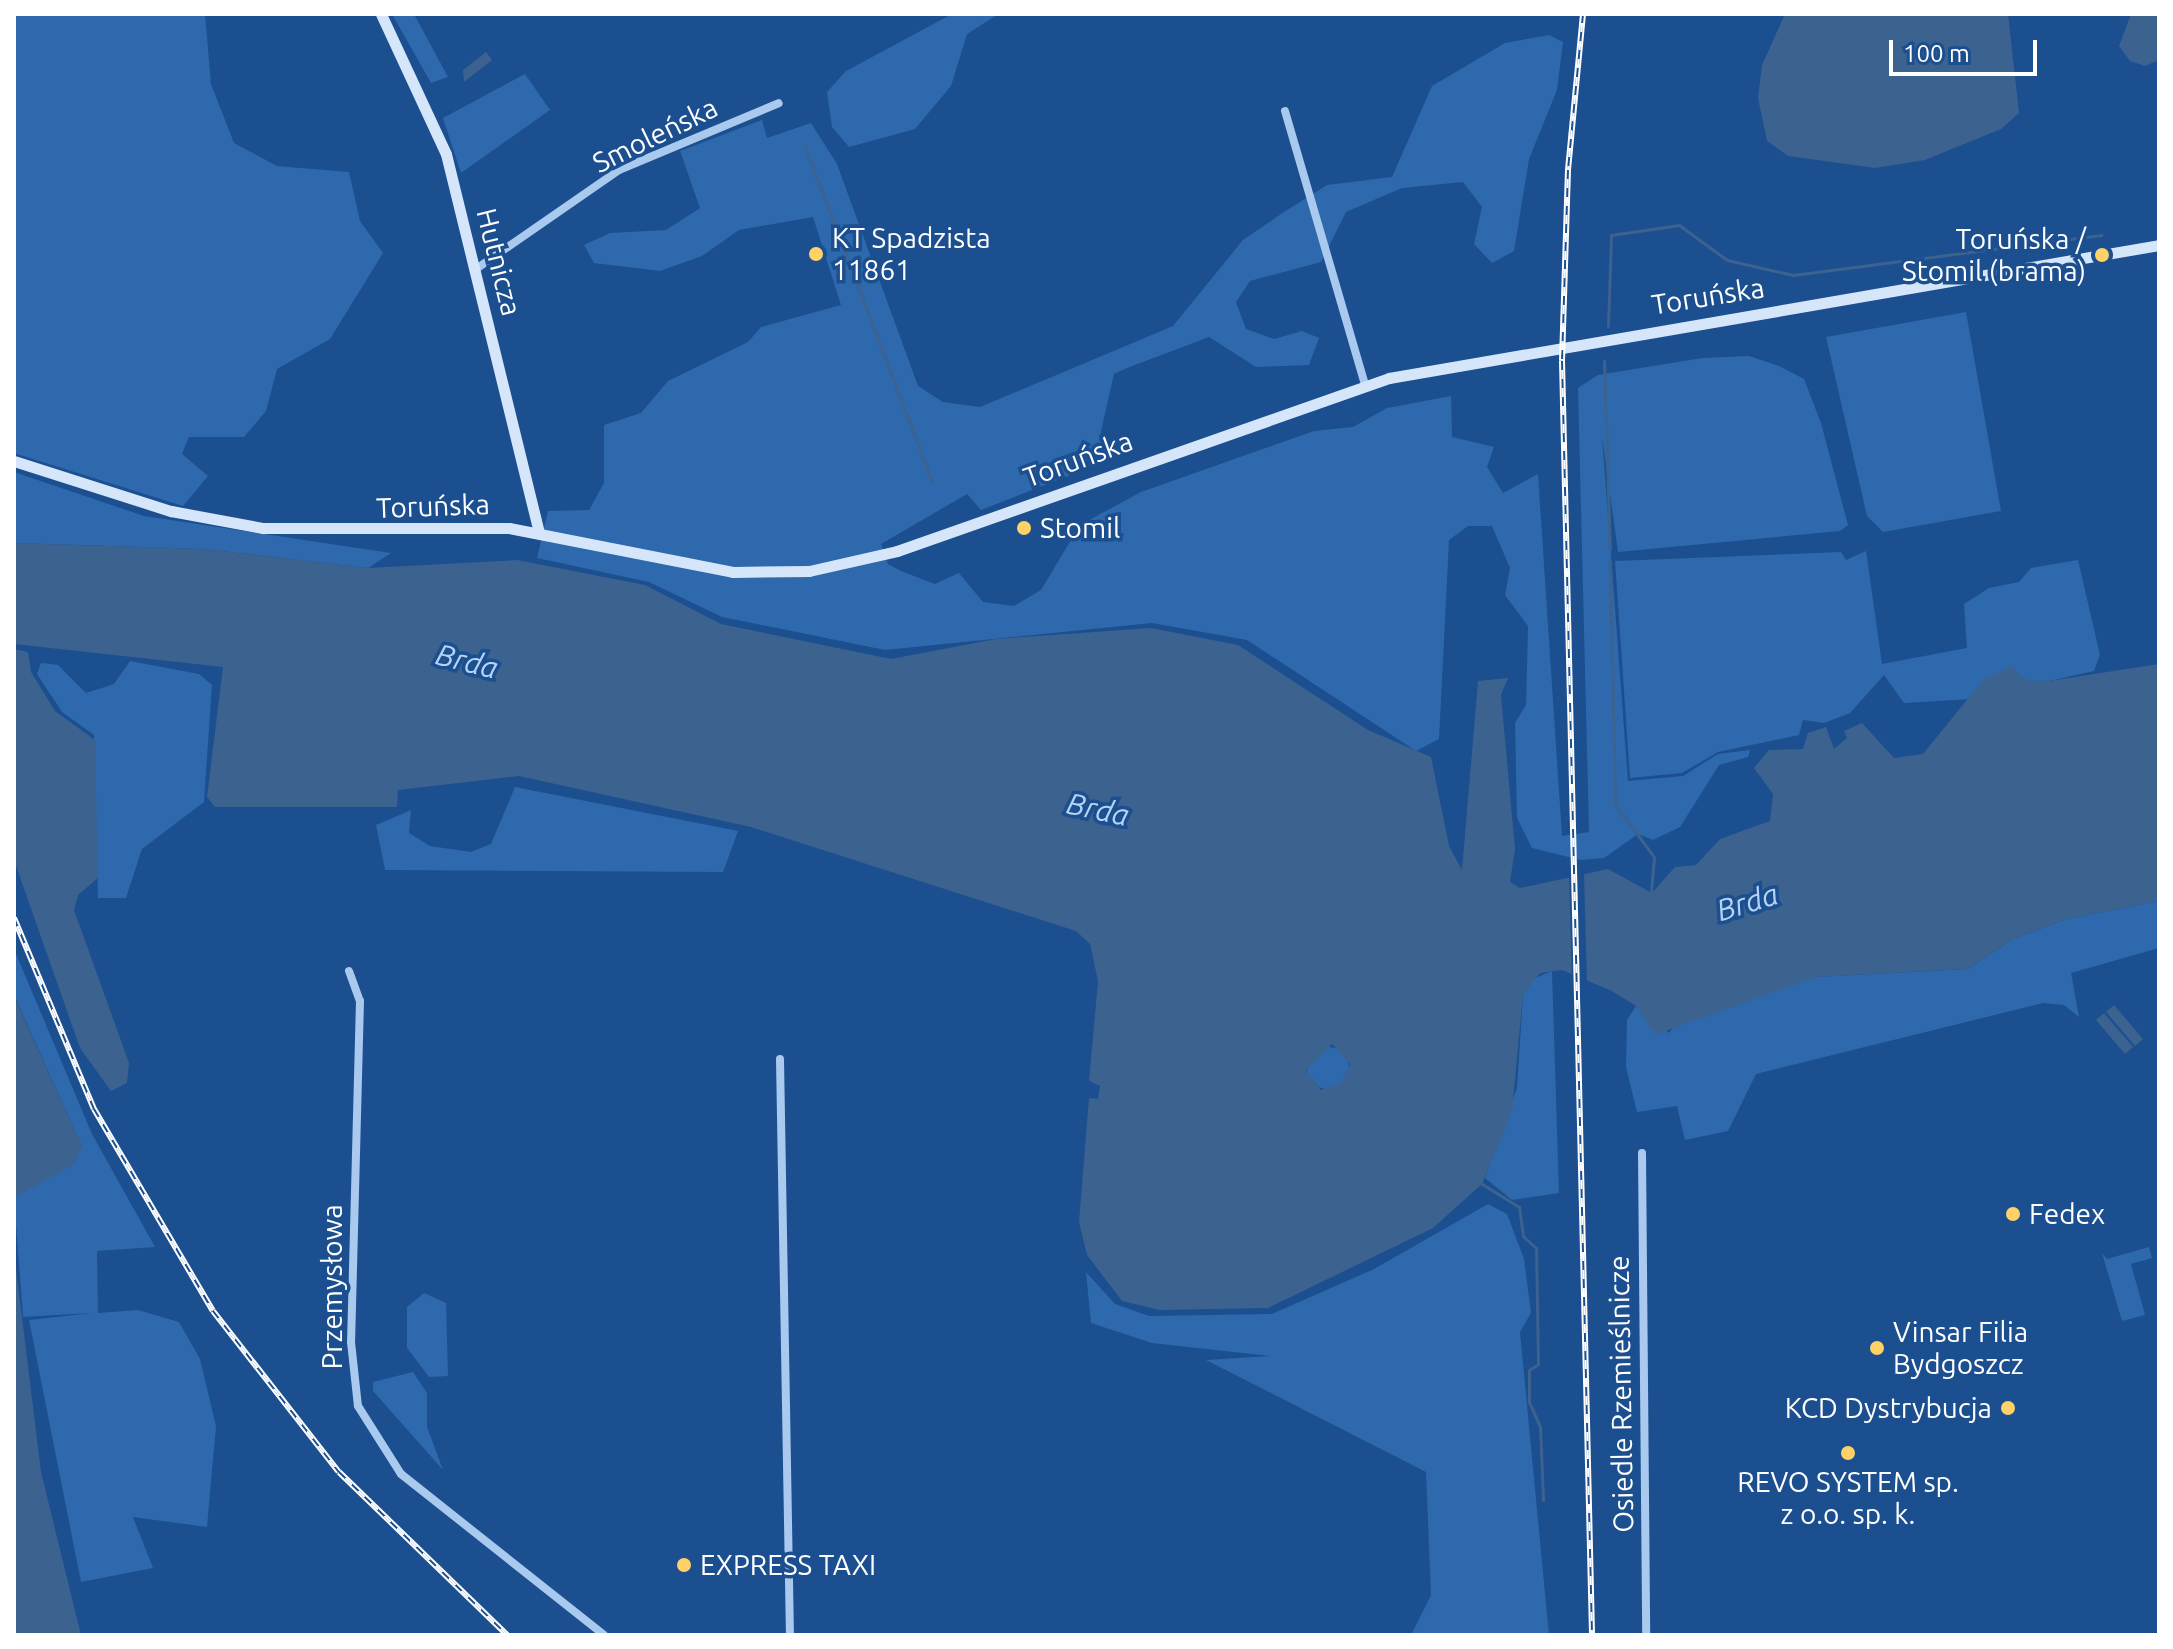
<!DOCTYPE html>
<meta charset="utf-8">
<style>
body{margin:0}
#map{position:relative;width:2173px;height:1649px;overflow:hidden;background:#1b4f8f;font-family:Ubuntu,sans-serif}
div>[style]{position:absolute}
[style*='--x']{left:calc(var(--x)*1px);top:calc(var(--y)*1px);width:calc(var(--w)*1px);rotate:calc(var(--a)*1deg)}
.green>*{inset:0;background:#2e69ad}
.round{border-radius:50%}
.water>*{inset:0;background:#3c6290}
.pier>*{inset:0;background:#1b4f8f}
.stream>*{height:3px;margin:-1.5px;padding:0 1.5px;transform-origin:1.5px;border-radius:1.5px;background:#3c6290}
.street>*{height:8px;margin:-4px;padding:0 4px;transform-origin:4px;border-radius:4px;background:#a9c9ee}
.secondary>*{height:11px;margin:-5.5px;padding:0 5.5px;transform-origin:5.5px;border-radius:5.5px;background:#d6e6fa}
.rail>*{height:6px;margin-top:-3px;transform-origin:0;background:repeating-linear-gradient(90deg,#1b4f8f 0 9px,#fff 0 18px);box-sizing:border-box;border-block:2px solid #fff}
.dots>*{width:22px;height:22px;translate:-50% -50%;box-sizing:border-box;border:4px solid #1b4f8f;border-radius:50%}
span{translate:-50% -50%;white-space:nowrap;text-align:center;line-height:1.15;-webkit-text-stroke:7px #1b4f8f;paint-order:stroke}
.street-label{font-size:28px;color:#fff}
.poi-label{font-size:28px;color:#fff}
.left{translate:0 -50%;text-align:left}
.right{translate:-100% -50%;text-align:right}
.water-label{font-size:30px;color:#b5d3f5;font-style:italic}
.frame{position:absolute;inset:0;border:16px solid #fff;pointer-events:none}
.scale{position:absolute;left:1889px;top:40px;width:148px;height:36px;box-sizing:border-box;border:4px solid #fff;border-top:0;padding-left:10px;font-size:24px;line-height:28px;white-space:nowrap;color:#fff;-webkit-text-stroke:6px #1b4f8f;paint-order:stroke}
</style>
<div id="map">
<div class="green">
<div style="clip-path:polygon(14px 14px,205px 14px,211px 84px,234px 143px,277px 166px,349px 172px,360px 221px,383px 253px,330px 339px,277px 369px,266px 411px,244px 437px,189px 437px,182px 454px,208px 476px,183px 506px,14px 453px)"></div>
<div style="clip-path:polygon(392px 14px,414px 14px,448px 77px,431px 83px)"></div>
<div style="clip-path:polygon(952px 14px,997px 15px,967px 34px,951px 86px,915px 129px,849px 147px,832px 127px,827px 92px,846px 71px)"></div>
<div style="clip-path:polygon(1549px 35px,1563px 42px,1557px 90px,1529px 159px,1514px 251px,1492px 263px,1474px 244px,1482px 207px,1463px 182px,1402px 188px,1346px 212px,1321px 262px,1250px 281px,1236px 302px,1246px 329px,1274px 339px,1302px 331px,1319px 338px,1309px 365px,1256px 367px,1209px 337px,1127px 368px,1114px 374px,1099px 440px,1115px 448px,1111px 459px,981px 510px,967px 494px,881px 544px,888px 564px,901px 571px,935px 584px,959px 573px,983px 602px,1014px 606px,1041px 590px,1080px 525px,1141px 492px,1314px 431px,1353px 427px,1387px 408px,1451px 396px,1452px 437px,1494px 447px,1487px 467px,1503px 493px,1538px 474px,1562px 836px,1589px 832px,1578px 388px,1598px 375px,1702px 358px,1749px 356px,1779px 366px,1804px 379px,1821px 423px,1848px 525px,1840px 531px,1618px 552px,1602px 436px,1628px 781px,1683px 776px,1718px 754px,1750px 750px,1748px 757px,1719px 765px,1680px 827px,1653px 840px,1638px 834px,1604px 858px,1581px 860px,1532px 848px,1517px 818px,1515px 723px,1526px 705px,1528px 626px,1505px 595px,1510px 568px,1492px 526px,1468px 526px,1449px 540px,1439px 739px,1416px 751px,1247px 640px,1152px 623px,885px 650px,722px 617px,649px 582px,537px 558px,548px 511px,589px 510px,604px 483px,604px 425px,641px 413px,668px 381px,748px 342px,761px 327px,841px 305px,813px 217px,739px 230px,702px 256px,660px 271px,594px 263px,584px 245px,610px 233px,666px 230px,700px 208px,680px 151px,762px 120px,767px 138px,811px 123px,837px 164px,918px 386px,943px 402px,980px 407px,1173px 326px,1243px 240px,1284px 212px,1327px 185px,1392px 177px,1432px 86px,1505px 43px)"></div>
<div style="clip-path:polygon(525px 74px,550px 110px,461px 173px,443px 118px)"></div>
<div style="clip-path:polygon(1966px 312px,2001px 511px,1883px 532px,1867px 516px,1826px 337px)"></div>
<div style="clip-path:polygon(14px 472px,144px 516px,391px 553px,368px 568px,204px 549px,14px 543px)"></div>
<div style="clip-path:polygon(1866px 551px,1882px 664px,1967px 648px,1964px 604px,1989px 588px,2019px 582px,2031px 568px,2078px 560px,2100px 655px,2094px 671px,2049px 681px,1983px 680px,1973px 699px,1904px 703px,1884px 675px,1850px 713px,1824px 723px,1803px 720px,1799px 735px,1718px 752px,1682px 773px,1630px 778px,1615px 561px,1841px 552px,1846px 560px)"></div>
<div style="clip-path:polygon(130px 661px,199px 674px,212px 685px,204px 802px,142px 849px,126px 898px,98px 898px,94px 735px,62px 712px,37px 674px,41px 663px,58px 665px,86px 693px,114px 684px)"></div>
<div style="clip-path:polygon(515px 787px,738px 831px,723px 872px,385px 870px,376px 825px,411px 810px,409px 833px,430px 846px,471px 852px,491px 844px)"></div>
<div style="clip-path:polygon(2159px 901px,2159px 948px,2071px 973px,2079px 1017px,2064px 1005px,2043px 1003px,1756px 1074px,1728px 1131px,1685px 1140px,1677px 1106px,1637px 1112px,1626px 1067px,1627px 1020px,1636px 1006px,1669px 1033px,1679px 1020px,1815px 977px,1968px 969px,2013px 939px,2067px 919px)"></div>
<div style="clip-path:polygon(14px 949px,92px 1134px,155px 1247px,97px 1251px,98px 1313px,138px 1310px,179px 1322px,200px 1359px,216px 1426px,207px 1527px,133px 1517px,153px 1568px,81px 1582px,29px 1320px,92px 1313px,23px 1317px,14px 1198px,82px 1147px,14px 995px)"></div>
<div style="clip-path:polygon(1552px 971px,1559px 1193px,1512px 1200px,1485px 1178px,1517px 1088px,1523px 995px,1528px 981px)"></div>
<div class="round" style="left:1307px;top:1047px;width:42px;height:42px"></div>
<div style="clip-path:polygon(1488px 1204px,1507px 1214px,1524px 1259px,1531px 1313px,1520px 1332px,1549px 1635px,1411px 1635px,1431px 1595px,1426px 1472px,1206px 1360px,1270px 1356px,1152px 1343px,1091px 1323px,1086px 1272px,1115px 1304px,1149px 1316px,1272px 1314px,1374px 1269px)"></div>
<div style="clip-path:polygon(2149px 1247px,2152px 1258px,2131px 1264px,2145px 1315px,2122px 1321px,2102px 1253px,2107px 1259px)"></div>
<div style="clip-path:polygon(424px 1293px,446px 1303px,448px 1376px,429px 1377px,407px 1348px,407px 1307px)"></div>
<div style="clip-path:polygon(413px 1372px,427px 1393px,427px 1427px,443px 1470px,373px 1391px,373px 1382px)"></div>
</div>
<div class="water">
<div style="clip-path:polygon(1785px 14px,2008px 14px,2019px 113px,2001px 129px,1925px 160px,1875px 168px,1788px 156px,1767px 141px,1758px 98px,1762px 65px)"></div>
<div style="clip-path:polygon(2131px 14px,2159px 14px,2159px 60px,2145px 66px,2130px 61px,2119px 46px)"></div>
<div style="clip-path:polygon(486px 52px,492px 60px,464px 82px,463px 70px)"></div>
<div style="clip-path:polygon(evenodd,14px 543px,204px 549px,368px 568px,517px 560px,645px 585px,721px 624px,891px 659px,996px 639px,1151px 628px,1238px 645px,1368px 730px,1431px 757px,1449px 846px,1462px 870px,1478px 681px,1508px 678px,1501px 695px,1515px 849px,1510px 882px,1520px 888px,1608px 869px,1652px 893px,1675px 867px,1696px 865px,1720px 839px,1770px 821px,1773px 794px,1754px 768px,1769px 750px,1803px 749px,1808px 733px,1826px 727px,1834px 749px,1847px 738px,1844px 731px,1862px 723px,1894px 758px,1923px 754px,1983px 680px,2011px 666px,2026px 680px,2049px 681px,2159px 664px,2159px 901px,2067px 919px,2013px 939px,1968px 969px,1815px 977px,1655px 1035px,1636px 1006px,1612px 991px,1562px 970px,1540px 973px,1523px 995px,1512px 1111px,1482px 1184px,1433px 1228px,1268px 1308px,1160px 1310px,1122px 1301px,1087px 1255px,1079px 1222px,1089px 1098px,1098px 1099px,1100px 1086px,1089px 1081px,1098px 981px,1090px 944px,1076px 931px,751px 827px,519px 776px,398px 790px,397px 807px,215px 807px,207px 797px,223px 667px,14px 644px,14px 543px,1332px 1044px,1350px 1064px,1342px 1082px,1321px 1090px,1306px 1070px,1332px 1044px)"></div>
<div style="clip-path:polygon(14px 649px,28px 652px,31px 672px,55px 711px,95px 740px,98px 878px,78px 895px,74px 910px,129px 1063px,127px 1083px,111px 1091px,80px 1048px,14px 860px)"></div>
<div style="clip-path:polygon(14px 996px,82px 1147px,74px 1164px,14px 1198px)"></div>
<div style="clip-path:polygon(2114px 1005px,2143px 1039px,2135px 1046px,2106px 1012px)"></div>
<div style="clip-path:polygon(2104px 1013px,2133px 1047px,2125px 1054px,2096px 1020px)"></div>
<div style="clip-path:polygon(14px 1252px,41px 1472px,81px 1635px,14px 1635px)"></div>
</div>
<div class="pier">
<div style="clip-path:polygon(1584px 873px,1587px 984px,1580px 981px,1577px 874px)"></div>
<div style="clip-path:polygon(1575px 875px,1578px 981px,1572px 978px,1569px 876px)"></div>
</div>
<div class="stream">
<div style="--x:805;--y:147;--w:358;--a:69.2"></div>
<div style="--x:1608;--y:326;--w:91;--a:-88.1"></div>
<div style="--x:1611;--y:235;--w:69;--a:-8.4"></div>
<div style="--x:1679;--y:225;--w:59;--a:36.1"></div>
<div style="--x:1727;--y:260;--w:68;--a:12.8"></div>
<div style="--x:1793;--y:275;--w:311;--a:-7.4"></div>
<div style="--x:1604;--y:361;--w:188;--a:88.2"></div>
<div style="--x:1610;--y:561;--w:243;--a:88.8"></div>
<div style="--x:1615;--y:804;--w:66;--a:53.7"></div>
<div style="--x:1654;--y:857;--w:36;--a:95"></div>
<div style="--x:1482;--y:1184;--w:44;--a:31.9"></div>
<div style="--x:1519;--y:1207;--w:29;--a:82"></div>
<div style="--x:1523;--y:1236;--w:18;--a:43"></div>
<div style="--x:1536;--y:1248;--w:116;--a:89"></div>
<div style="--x:1538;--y:1364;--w:11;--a:146"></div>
<div style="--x:1529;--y:1370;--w:32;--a:90"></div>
<div style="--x:1529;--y:1402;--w:27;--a:66"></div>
<div style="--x:1540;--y:1427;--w:73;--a:87.6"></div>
</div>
<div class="street">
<div style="--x:1285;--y:111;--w:284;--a:73.7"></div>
<div style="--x:476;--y:269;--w:174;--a:-34.7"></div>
<div style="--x:619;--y:170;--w:173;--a:-22.7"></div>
<div style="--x:349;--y:971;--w:32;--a:70"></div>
<div style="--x:360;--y:1001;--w:341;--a:91.5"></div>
<div style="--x:351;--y:1342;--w:64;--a:83.8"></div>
<div style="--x:358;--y:1406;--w:80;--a:57.7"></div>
<div style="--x:401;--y:1474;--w:259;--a:38.4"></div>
<div style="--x:780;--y:1059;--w:576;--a:89.01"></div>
<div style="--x:1642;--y:1153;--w:482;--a:89.5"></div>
</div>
<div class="secondary">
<div style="--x:381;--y:14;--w:154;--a:65.1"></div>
<div style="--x:446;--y:154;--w:389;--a:76.2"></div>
<div style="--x:14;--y:461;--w:165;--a:17.7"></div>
<div style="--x:171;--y:511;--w:94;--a:10.5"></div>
<div style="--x:263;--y:528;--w:246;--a:0"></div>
<div style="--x:509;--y:528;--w:228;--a:11.1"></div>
<div style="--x:733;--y:572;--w:76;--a:-0.8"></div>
<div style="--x:809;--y:571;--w:90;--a:-12.8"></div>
<div style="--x:897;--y:551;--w:522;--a:-19.37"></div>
<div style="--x:1389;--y:378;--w:781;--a:-9.8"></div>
</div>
<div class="rail">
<div style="--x:1583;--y:14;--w:157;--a:95.5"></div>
<div style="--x:1568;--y:170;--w:191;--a:91.8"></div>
<div style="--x:1562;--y:361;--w:1274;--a:88.65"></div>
<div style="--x:14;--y:918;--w:207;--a:67.3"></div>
<div style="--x:94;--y:1109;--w:234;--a:59.5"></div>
<div style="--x:213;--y:1311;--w:204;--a:52"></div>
<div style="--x:339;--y:1472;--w:234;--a:44.1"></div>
</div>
<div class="dots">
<div style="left:816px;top:254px;background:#ffd166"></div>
<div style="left:2102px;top:255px;background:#ffd166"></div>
<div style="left:1024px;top:528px;background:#ffd166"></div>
<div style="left:2013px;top:1214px;background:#ffd166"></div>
<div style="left:1877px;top:1348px;background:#ffd166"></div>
<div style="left:2008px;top:1408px;background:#ffd166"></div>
<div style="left:1848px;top:1453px;background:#ffd166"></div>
<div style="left:684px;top:1565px;background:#ffd166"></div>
</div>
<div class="street-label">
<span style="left:655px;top:135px;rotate:-26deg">Smoleńska</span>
<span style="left:499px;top:262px;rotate:76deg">Hutnicza</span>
<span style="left:1708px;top:296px;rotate:-9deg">Toruńska</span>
<span style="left:1078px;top:459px;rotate:-20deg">Toruńska</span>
<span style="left:433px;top:506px;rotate:-2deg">Toruńska</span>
<span style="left:332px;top:1287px;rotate:-90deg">Przemysłowa</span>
<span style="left:1621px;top:1394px;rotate:-91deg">Osiedle Rzemieślnicze</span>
</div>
<div class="poi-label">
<span class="left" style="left:832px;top:254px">KT Spadzista<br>11861</span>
<span class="right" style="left:2086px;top:255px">Toruńska /<br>Stomil (brama)</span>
<span class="left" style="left:1040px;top:528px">Stomil</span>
<span class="left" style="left:2029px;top:1214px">Fedex</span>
<span class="left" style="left:1893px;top:1348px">Vinsar Filia<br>Bydgoszcz</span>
<span class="right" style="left:1992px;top:1408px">KCD Dystrybucja</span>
<span style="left:1848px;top:1498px">REVO SYSTEM sp.<br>z o.o. sp. k.</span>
<span class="left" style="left:700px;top:1565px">EXPRESS TAXI</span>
</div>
<div class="water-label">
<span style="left:467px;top:661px;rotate:14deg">Brda</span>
<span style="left:1098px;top:809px;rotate:12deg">Brda</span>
<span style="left:1747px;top:902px;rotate:-17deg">Brda</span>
</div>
<div class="frame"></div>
<div class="scale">100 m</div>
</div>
